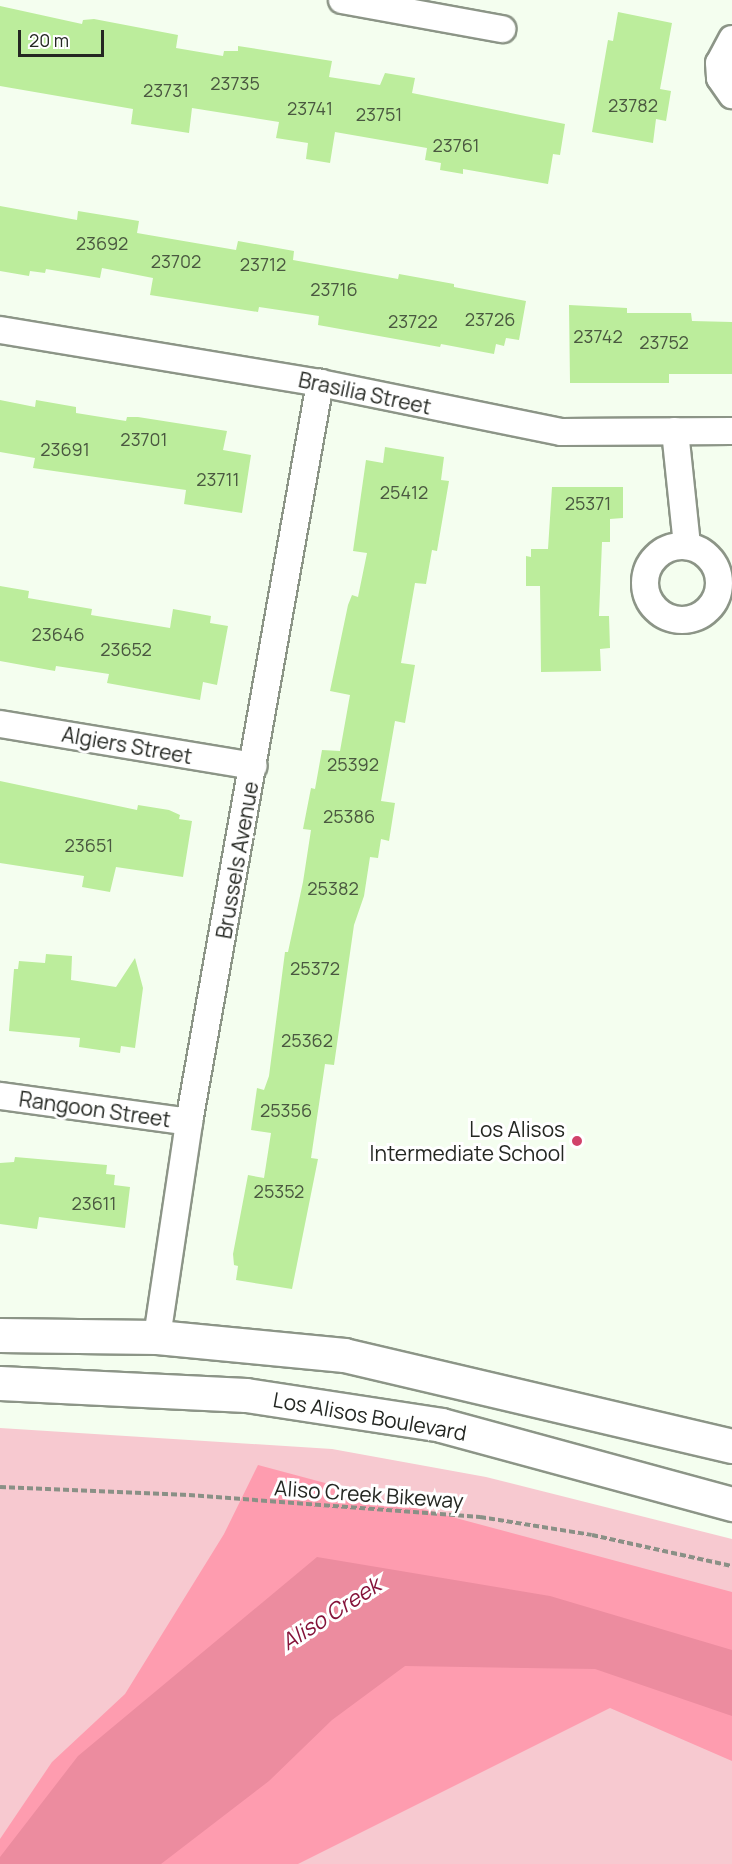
<!DOCTYPE html>
<style>
body{margin:0}
#map{position:relative;width:732px;height:1864px;overflow:hidden;background:#f4feef;font-family:Manrope,sans-serif}
div>[style]{position:absolute}
[style*='--x']{left:calc(var(--x)*1px);top:calc(var(--y)*1px);width:calc(var(--w)*1px);rotate:calc(var(--a)*1deg)}
.green>*{inset:0;background:#f7c9d0}
.forest>*{inset:0;background:#fe9caf}
.water>*{inset:0;background:#ec8c9f}
.building>*{inset:0;background:#bced9c}
.path>*{height:4px;margin-top:-2px;transform-origin:0;background:repeating-linear-gradient(90deg,#8a9086 0 6px,transparent 0 9px)}
.roads{filter:drop-shadow(2px 0 #8c9587) drop-shadow(-2px 0 #8c9587) drop-shadow(0 2px #8c9587) drop-shadow(0 -2px #8c9587)}
.street>*{height:26px;margin:-13px;padding:0 13px;transform-origin:13px;border-radius:13px;background:#fff}
.street>.ring{margin:-13px;padding:0;box-sizing:content-box;background:none;border:26px solid #fff;border-radius:50%}
.secondary>*{height:33px;margin:-16.5px;padding:0 16.5px;transform-origin:16.5px;border-radius:16.5px;background:#fff}
.dots>*{width:16px;height:16px;translate:-50% -50%;box-sizing:border-box;border:3px solid #fff;border-radius:50%}
span{translate:-50% -50%;white-space:nowrap;text-align:center;line-height:1.15;-webkit-text-stroke:6px #fff;paint-order:stroke}
.number-label{font-size:18px;color:#4a5840}
.number-label span{-webkit-text-stroke-width:0}
.street-label{font-size:21px;color:#242722}
.poi-label{font-size:21px;color:#242722}
.right{translate:-100% -50%;text-align:right}
.water-label{font-size:22px;color:#85133a;font-style:italic}
.scale{position:absolute;left:18px;top:30px;width:86px;height:27px;box-sizing:border-box;border:3px solid #242722;border-top:0;padding-left:8px;font-size:18px;line-height:21px;white-space:nowrap;color:#242722;-webkit-text-stroke:4px #fff;paint-order:stroke}
</style>
<div id="map">
<div class="green">
<div style="clip-path:polygon(0 1428px,332px 1449px,486px 1477px,732px 1539px,732px 1864px,0 1864px)"></div>
</div>
<div class="forest">
<div style="clip-path:polygon(258px 1465px,732px 1592px,732px 1761px,610px 1708px,298px 1864px,0 1864px,0 1839px,52px 1762px,125px 1694px,224px 1534px)"></div>
</div>
<div class="water">
<div style="clip-path:polygon(317px 1557px,550px 1596px,732px 1650px,732px 1716px,595px 1669px,405px 1666px,332px 1720px,269px 1781px,161px 1864px,0 1864px,0 1857px,78px 1756px)"></div>
</div>
<div class="building">
<div style="clip-path:polygon(0 6px,82px 24px,83px 20px,94px 19px,178px 35px,176px 48px,223px 56px,224px 51px,238px 51px,238px 46px,332px 61px,329px 77px,380px 85px,385px 73px,415px 78px,412px 93px,565px 124px,560px 155px,553px 154px,548px 184px,463px 169px,463px 174px,440px 170px,441px 163px,425px 160px,427px 148px,335px 132px,330px 163px,306px 159px,308px 143px,276px 138px,279px 122px,192px 108px,189px 133px,131px 124px,133px 109px,0 86px)"></div>
<div style="clip-path:polygon(618px 12px,672px 23px,660px 89px,671px 91px,666px 121px,656px 119px,653px 143px,592px 132px,608px 40px,613px 41px)"></div>
<div style="clip-path:polygon(0 206px,77px 220px,78px 211px,139px 221px,137px 233px,236px 250px,238px 241px,294px 251px,293px 260px,398px 279px,399px 274px,454px 284px,454px 287px,526px 301px,519px 340px,506px 338px,504px 346px,496px 344px,494px 354px,441px 344px,440px 347px,318px 325px,319px 316px,259px 307px,258px 312px,150px 295px,153px 278px,102px 268px,100px 278px,46px 269px,45px 273px,30px 271px,29px 276px,0 271px)"></div>
<div style="clip-path:polygon(569px 305px,627px 308px,627px 313px,691px 313px,692px 321px,732px 322px,732px 374px,669px 374px,669px 383px,570px 383px)"></div>
<div style="clip-path:polygon(0 400px,35px 407px,36px 400px,76px 407px,76px 413px,126px 421px,127px 417px,138px 417px,227px 431px,223px 450px,251px 455px,242px 513px,184px 504px,186px 490px,33px 468px,35px 458px,0 452px)"></div>
<div style="clip-path:polygon(385px 447px,444px 457px,441px 480px,449px 481px,437px 551px,432px 550px,426px 584px,415px 583px,401px 663px,415px 665px,405px 723px,395px 721px,381px 801px,395px 803px,389px 841px,381px 839px,378px 858px,370px 857px,364px 896px,354px 925px,334px 1065px,325px 1064px,311px 1158px,318px 1159px,292px 1289px,236px 1280px,238px 1266px,234px 1265px,233px 1254px,248px 1175px,264px 1178px,271px 1133px,251px 1130px,257px 1088px,264px 1090px,269px 1076px,285px 952px,288px 952px,303px 882px,311px 830px,303px 829px,311px 788px,315px 789px,322px 750px,340px 751px,350px 695px,330px 691px,348px 605px,352px 595px,358px 597px,367px 553px,353px 551px,366px 460px,383px 463px)"></div>
<div style="clip-path:polygon(552px 487px,623px 487px,623px 518px,610px 519px,610px 542px,602px 542px,599px 616px,609px 616px,610px 648px,600px 649px,601px 671px,541px 672px,540px 586px,526px 586px,526px 556px,531px 557px,531px 549px,548px 549px)"></div>
<div style="clip-path:polygon(0 586px,29px 591px,28px 598px,92px 609px,91px 615px,170px 628px,173px 609px,211px 616px,210px 623px,228px 626px,217px 685px,203px 682px,200px 700px,107px 683px,109px 674px,56px 666px,55px 671px,0 661px)"></div>
<div style="clip-path:polygon(0 781px,137px 810px,138px 805px,169px 810px,180px 815px,179px 819px,192px 821px,183px 877px,116px 867px,110px 892px,82px 887px,84px 876px,0 863px)"></div>
<div style="clip-path:polygon(46px 954px,72px 956px,71px 980px,116px 987px,135px 958px,143px 988px,135px 1048px,121px 1046px,120px 1053px,79px 1047px,80px 1038px,9px 1031px,14px 969px,18px 969px,19px 961px,45px 963px)"></div>
<div style="clip-path:polygon(15px 1157px,107px 1165px,106px 1174px,115px 1175px,114px 1185px,130px 1187px,125px 1228px,39px 1217px,37px 1229px,0 1224px,0 1163px,14px 1162px)"></div>
</div>
<div class="path">
<div style="--x:0;--y:1487;--w:189;--a:2.4"></div>
<div style="--x:189;--y:1495;--w:292;--a:4.3"></div>
<div style="--x:480;--y:1517;--w:113;--a:9.1"></div>
<div style="--x:592;--y:1535;--w:143;--a:12.5"></div>
</div>
<div class="roads">
<div class="street">
<div style="--x:342;--y:0;--w:163;--a:10.3"></div>
<div style="--x:732;--y:39;--w:27;--a:118"></div>
<div style="--x:719;--y:63;--w:15;--a:86"></div>
<div style="--x:720;--y:78;--w:21;--a:55"></div>
<div style="--x:0;--y:330;--w:324;--a:9.4"></div>
<div style="--x:320;--y:383;--w:246;--a:11.5"></div>
<div style="--x:561;--y:432;--w:171;--a:-0.3"></div>
<div style="--x:675;--y:431;--w:116;--a:84"></div>
<div class="ring" style="left:645px;top:546px;width:48px;height:48px"></div>
<div style="--x:0;--y:724;--w:257;--a:9.4"></div>
<div style="--x:0;--y:1096;--w:191;--a:7.8"></div>
<div style="--x:157;--y:1337;--w:217;--a:-81.5"></div>
<div style="--x:189;--y:1122;--w:751;--a:-79.95"></div>
</div>
<div class="secondary">
<div style="--x:0;--y:1335;--w:157;--a:0.7"></div>
<div style="--x:157;--y:1337;--w:188;--a:5.5"></div>
<div style="--x:344;--y:1355;--w:399;--a:13.2"></div>
<div style="--x:0;--y:1383;--w:246;--a:2.8"></div>
<div style="--x:246;--y:1395;--w:197;--a:8.7"></div>
<div style="--x:441;--y:1425;--w:302;--a:15.2"></div>
</div>
</div>
<div class="dots">
<div style="left:577px;top:1141px;background:#d1426a"></div>
</div>
<div class="number-label">
<span style="left:235px;top:83px">23735</span>
<span style="left:166px;top:90px">23731</span>
<span style="left:633px;top:105px">23782</span>
<span style="left:310px;top:108px">23741</span>
<span style="left:379px;top:114px">23751</span>
<span style="left:456px;top:145px">23761</span>
<span style="left:102px;top:243px">23692</span>
<span style="left:176px;top:261px">23702</span>
<span style="left:263px;top:264px">23712</span>
<span style="left:334px;top:289px">23716</span>
<span style="left:490px;top:319px">23726</span>
<span style="left:413px;top:321px">23722</span>
<span style="left:598px;top:336px">23742</span>
<span style="left:664px;top:342px">23752</span>
<span style="left:144px;top:439px">23701</span>
<span style="left:65px;top:449px">23691</span>
<span style="left:218px;top:479px">23711</span>
<span style="left:404px;top:492px">25412</span>
<span style="left:588px;top:503px">25371</span>
<span style="left:58px;top:634px">23646</span>
<span style="left:126px;top:649px">23652</span>
<span style="left:353px;top:764px">25392</span>
<span style="left:349px;top:816px">25386</span>
<span style="left:89px;top:845px">23651</span>
<span style="left:333px;top:888px">25382</span>
<span style="left:315px;top:968px">25372</span>
<span style="left:307px;top:1040px">25362</span>
<span style="left:286px;top:1110px">25356</span>
<span style="left:279px;top:1191px">25352</span>
<span style="left:94px;top:1203px">23611</span>
</div>
<div class="street-label">
<span style="left:365px;top:393px;rotate:12deg">Brasilia Street</span>
<span style="left:127px;top:745px;rotate:10deg">Algiers Street</span>
<span style="left:237px;top:860px;rotate:-80deg">Brussels Avenue</span>
<span style="left:95px;top:1109px;rotate:8deg">Rangoon Street</span>
<span style="left:370px;top:1416px;rotate:10deg">Los Alisos Boulevard</span>
<span style="left:369px;top:1494px;rotate:4deg">Aliso Creek Bikeway</span>
</div>
<div class="poi-label">
<span class="right" style="left:565px;top:1141px">Los Alisos<br>Intermediate School</span>
</div>
<div class="water-label">
<span style="left:331px;top:1614px;rotate:-33deg">Aliso Creek</span>
</div>
<div class="scale">20 m</div>
</div>
